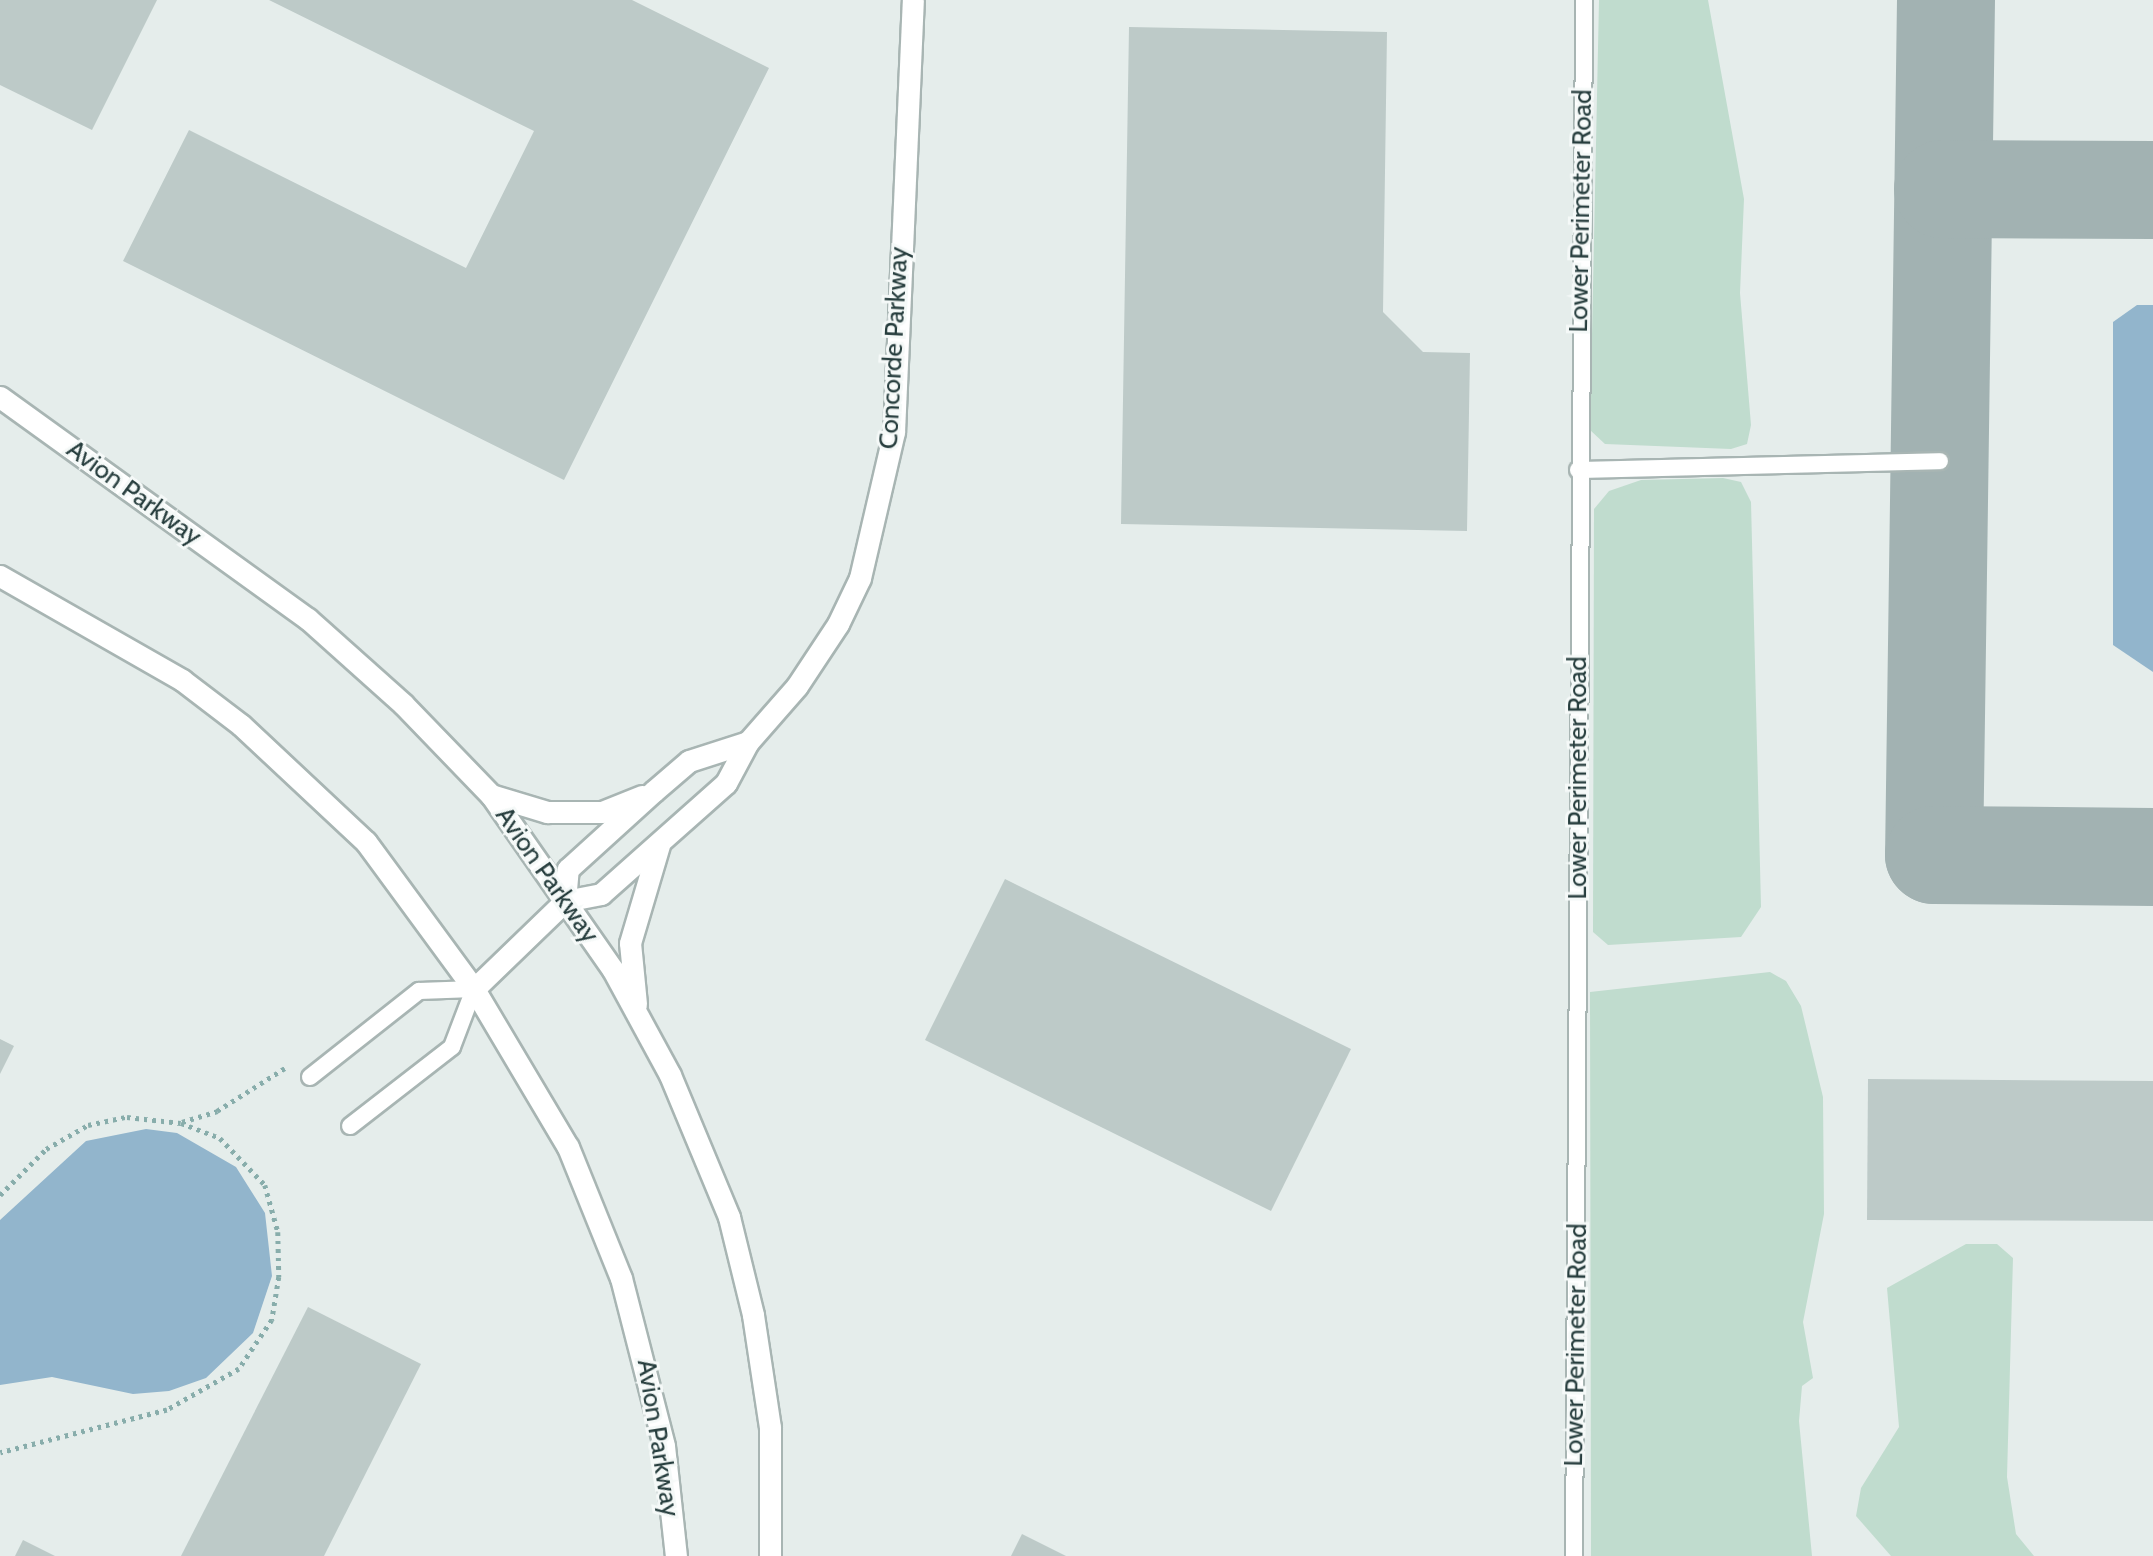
<!DOCTYPE html>
<style>
body{margin:0}
#map{position:relative;width:2153px;height:1556px;overflow:hidden;background:#e5edeb;font-family:Cabin,sans-serif}
div>[style]{position:absolute}
[style*='--x']{left:calc(var(--x)*1px);top:calc(var(--y)*1px);width:calc(var(--w)*1px);rotate:calc(var(--a)*1deg)}
.green>*{inset:0;background:#c0dcce}
.water>*{inset:0;background:#92b5cc}
.taxiway>*{height:98px;margin:-49px;padding:0 49px;transform-origin:49px;border-radius:49px;background:#a2b2b2}
.building>*{inset:0;background:#bdcac8}
.path>*{height:4.5px;margin-top:-2.25px;transform-origin:0;background:repeating-linear-gradient(90deg,#88adab 0 3.5px,transparent 0 8.5px)}
.roads{filter:drop-shadow(2px 0 #a8b5b3) drop-shadow(-2px 0 #a8b5b3) drop-shadow(0 2px #a8b5b3) drop-shadow(0 -2px #a8b5b3)}
.lane>*{height:16px;margin:-8px;padding:0 8px;transform-origin:8px;border-radius:8px;background:#fff}
.street>*{height:21px;margin:-10.5px;padding:0 10.5px;transform-origin:10.5px;border-radius:10.5px;background:#fff}
span{translate:-50% -50%;white-space:nowrap;text-align:center;line-height:1.15;-webkit-text-stroke:6px #f5f9f8;paint-order:stroke}
.street-label{font-size:26px;color:#263d3d}
</style>
<div id="map">
<div class="green">
<div style="clip-path:polygon(1599px 0,1708px 0,1744px 199px,1740px 293px,1751px 425px,1747px 444px,1731px 449px,1605px 444px,1590px 430px)"></div>
<div style="clip-path:polygon(1723px 478px,1741px 482px,1751px 502px,1761px 907px,1741px 937px,1608px 945px,1593px 932px,1594px 509px,1609px 491px,1641px 480px)"></div>
<div style="clip-path:polygon(1770px 972px,1786px 981px,1801px 1006px,1823px 1097px,1824px 1214px,1803px 1322px,1813px 1378px,1802px 1386px,1799px 1421px,1812px 1556px,1591px 1556px,1590px 992px)"></div>
<div style="clip-path:polygon(1966px 1244px,1997px 1244px,2013px 1258px,2007px 1477px,2016px 1534px,2034px 1556px,1891px 1556px,1856px 1516px,1861px 1488px,1899px 1427px,1887px 1288px)"></div>
</div>
<div class="water">
<div style="clip-path:polygon(2137px 305px,2153px 305px,2153px 672px,2113px 645px,2113px 322px)"></div>
<div style="clip-path:polygon(146px 1129px,177px 1133px,236px 1167px,265px 1213px,272px 1276px,253px 1333px,206px 1378px,169px 1391px,133px 1394px,52px 1377px,0 1385px,0 1220px,86px 1141px)"></div>
</div>
<div class="taxiway">
<div style="--x:1946;--y:0;--w:855;--a:90.8"></div>
<div style="--x:1934;--y:855;--w:219;--a:0.5"></div>
<div style="--x:1943;--y:189;--w:210;--a:0.3"></div>
</div>
<div class="building">
<div style="clip-path:polygon(0 0,157px 0,92px 130px,0 85px)"></div>
<div style="clip-path:polygon(269px 0,632px 0,769px 68px,564px 480px,123px 261px,189px 130px,466px 268px,534px 131px)"></div>
<div style="clip-path:polygon(1129px 27px,1387px 32px,1383px 312px,1423px 352px,1470px 353px,1467px 531px,1121px 524px)"></div>
<div style="clip-path:polygon(1005px 879px,1351px 1049px,1271px 1211px,925px 1040px)"></div>
<div style="clip-path:polygon(0 1039px,14px 1046px,0 1074px)"></div>
<div style="clip-path:polygon(1868px 1079px,2153px 1081px,2153px 1221px,1867px 1220px)"></div>
<div style="clip-path:polygon(308px 1307px,421px 1364px,324px 1556px,181px 1556px)"></div>
<div style="clip-path:polygon(1022px 1534px,1066px 1556px,1011px 1556px)"></div>
<div style="clip-path:polygon(23px 1540px,55px 1556px,15px 1556px)"></div>
</div>
<div class="path">
<div style="--x:182;--y:1122;--w:37;--a:-17"></div>
<div style="--x:217;--y:1111;--w:80;--a:-32.3"></div>
<div style="--x:0;--y:1195;--w:65;--a:-45"></div>
<div style="--x:46;--y:1149;--w:48;--a:-29.7"></div>
<div style="--x:88;--y:1125;--w:40;--a:-12"></div>
<div style="--x:127;--y:1117;--w:54;--a:6.3"></div>
<div style="--x:181;--y:1123;--w:42;--a:21"></div>
<div style="--x:220;--y:1138;--w:65;--a:46.2"></div>
<div style="--x:265;--y:1185;--w:49;--a:74.5"></div>
<div style="--x:278;--y:1232;--w:45;--a:88.7"></div>
<div style="--x:279;--y:1277;--w:44;--a:99.2"></div>
<div style="--x:272;--y:1320;--w:59;--a:124"></div>
<div style="--x:239;--y:1369;--w:83;--a:150.3"></div>
<div style="--x:167;--y:1410;--w:172;--a:165.6"></div>
</div>
<div class="roads">
<div class="lane">
<div style="--x:1578;--y:470;--w:362;--a:-1.4"></div>
<div style="--x:310;--y:1077;--w:139;--a:-38.3"></div>
<div style="--x:419;--y:991;--w:55;--a:-2.1"></div>
<div style="--x:474;--y:989;--w:62;--a:110.8"></div>
<div style="--x:452;--y:1047;--w:129;--a:142.2"></div>
<div style="--x:1574;--y:1556;--w:1556;--a:-89.63"></div>
</div>
<div class="street">
<div style="--x:0;--y:397;--w:380;--a:35.8"></div>
<div style="--x:308;--y:619;--w:127;--a:41.8"></div>
<div style="--x:403;--y:704;--w:127;--a:46"></div>
<div style="--x:491;--y:795;--w:213;--a:55.1"></div>
<div style="--x:613;--y:970;--w:119;--a:61.5"></div>
<div style="--x:670;--y:1075;--w:154;--a:67.4"></div>
<div style="--x:729;--y:1217;--w:101;--a:76.2"></div>
<div style="--x:753;--y:1315;--w:113;--a:81.4"></div>
<div style="--x:770;--y:1427;--w:129;--a:90"></div>
<div style="--x:0;--y:576;--w:210;--a:29.7"></div>
<div style="--x:182;--y:680;--w:74;--a:37.3"></div>
<div style="--x:241;--y:725;--w:171;--a:43.1"></div>
<div style="--x:366;--y:842;--w:182;--a:53.7"></div>
<div style="--x:474;--y:989;--w:184;--a:59.3"></div>
<div style="--x:568;--y:1147;--w:141;--a:68"></div>
<div style="--x:621;--y:1278;--w:173;--a:75.6"></div>
<div style="--x:664;--y:1446;--w:111;--a:83.8"></div>
<div style="--x:491;--y:795;--w:59;--a:16.9"></div>
<div style="--x:547;--y:812;--w:55;--a:0"></div>
<div style="--x:602;--y:812;--w:43;--a:-21.8"></div>
<div style="--x:565;--y:901;--w:32;--a:-85"></div>
<div style="--x:568;--y:869;--w:116;--a:-42.2"></div>
<div style="--x:654;--y:791;--w:46;--a:-40.6"></div>
<div style="--x:689;--y:761;--w:62;--a:-17.9"></div>
<div style="--x:474;--y:989;--w:127;--a:-44"></div>
<div style="--x:565;--y:901;--w:37;--a:-11"></div>
<div style="--x:601;--y:894;--w:167;--a:-41.6"></div>
<div style="--x:726;--y:783;--w:47;--a:-61.8"></div>
<div style="--x:748;--y:742;--w:74;--a:-48.8"></div>
<div style="--x:797;--y:686;--w:74;--a:-56.5"></div>
<div style="--x:838;--y:624;--w:51;--a:-64.4"></div>
<div style="--x:860;--y:578;--w:150;--a:-76.9"></div>
<div style="--x:894;--y:432;--w:432;--a:-87.5"></div>
<div style="--x:636;--y:1004;--w:61;--a:-95.6"></div>
<div style="--x:630;--y:943;--w:102;--a:-73.5"></div>
</div>
</div>
<div class="street-label">
<span style="left:1581px;top:211px;rotate:-89deg">Lower Perimeter Road</span>
<span style="left:894px;top:348px;rotate:-87deg">Concorde Parkway</span>
<span style="left:134px;top:493px;rotate:36deg">Avion Parkway</span>
<span style="left:1578px;top:778px;rotate:-90deg">Lower Perimeter Road</span>
<span style="left:547px;top:875px;rotate:55deg">Avion Parkway</span>
<span style="left:1576px;top:1345px;rotate:-89deg">Lower Perimeter Road</span>
<span style="left:658px;top:1438px;rotate:81deg">Avion Parkway</span>
</div>
</div>
